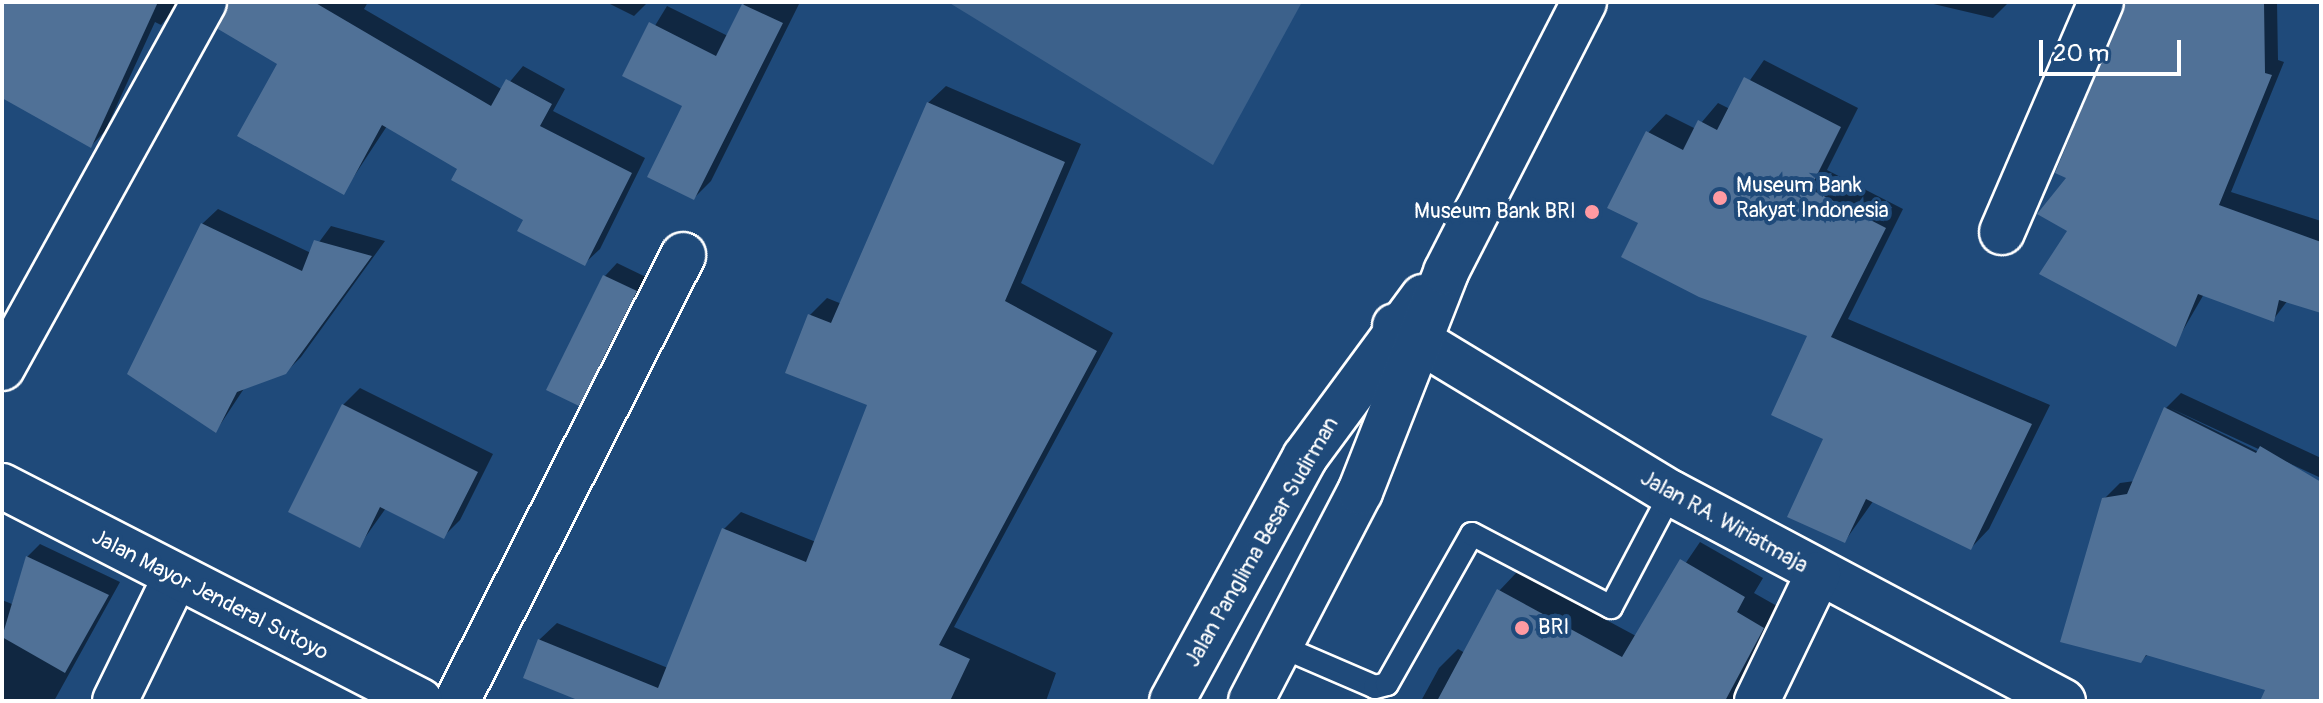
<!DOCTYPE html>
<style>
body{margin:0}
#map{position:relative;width:2323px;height:703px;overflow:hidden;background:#1f4a7a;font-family:Pangolin,sans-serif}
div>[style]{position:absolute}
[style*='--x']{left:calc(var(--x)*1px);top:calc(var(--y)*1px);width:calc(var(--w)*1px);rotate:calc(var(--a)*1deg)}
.green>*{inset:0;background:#3c618b}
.shadow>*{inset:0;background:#0007}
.building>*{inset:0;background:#507197}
.roads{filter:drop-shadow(2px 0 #fff) drop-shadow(-2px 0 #fff) drop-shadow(0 2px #fff) drop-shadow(0 -2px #fff)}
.service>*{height:22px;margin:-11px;padding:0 11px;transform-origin:11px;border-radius:11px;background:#1f4a7a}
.minor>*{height:44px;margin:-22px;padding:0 22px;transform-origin:22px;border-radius:22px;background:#1f4a7a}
.tertiary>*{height:44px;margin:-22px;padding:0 22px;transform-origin:22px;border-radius:22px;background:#1f4a7a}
.secondary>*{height:44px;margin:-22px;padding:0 22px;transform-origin:22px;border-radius:22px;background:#1f4a7a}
.primary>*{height:44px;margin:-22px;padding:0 22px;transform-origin:22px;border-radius:22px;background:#1f4a7a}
.dots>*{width:22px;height:22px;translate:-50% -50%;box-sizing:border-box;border:4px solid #1f4a7a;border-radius:50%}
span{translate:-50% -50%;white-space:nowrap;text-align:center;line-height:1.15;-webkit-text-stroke:8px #1f4a7a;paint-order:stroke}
.poi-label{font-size:22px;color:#fff}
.left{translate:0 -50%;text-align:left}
.right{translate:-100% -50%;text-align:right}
.street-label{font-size:22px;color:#fff}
.frame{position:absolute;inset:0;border:4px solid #fff;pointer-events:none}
.scale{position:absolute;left:2039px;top:40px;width:142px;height:36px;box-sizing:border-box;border:4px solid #fff;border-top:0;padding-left:10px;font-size:24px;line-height:28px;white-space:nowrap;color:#fff;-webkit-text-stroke:6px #1f4a7a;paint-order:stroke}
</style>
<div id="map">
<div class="green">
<div style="clip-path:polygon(948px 2px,1302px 2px,1213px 165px)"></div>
</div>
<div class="shadow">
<div style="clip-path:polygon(2px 2px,180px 2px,161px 25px,155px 22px,105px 131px,91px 146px,2px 96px)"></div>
<div style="clip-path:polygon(231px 2px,368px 2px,364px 9px,503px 90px,523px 66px,565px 89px,553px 111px,645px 158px,600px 249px,585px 263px,459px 168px,387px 126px,343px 193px,279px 63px)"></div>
<div style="clip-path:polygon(606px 2px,648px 2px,634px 16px)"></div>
<div style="clip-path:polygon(745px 2px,800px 2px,711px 181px,694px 198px,684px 105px,625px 75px,667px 6px,728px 36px)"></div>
<div style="clip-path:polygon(1925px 2px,2009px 2px,1993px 18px)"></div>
<div style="clip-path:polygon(2125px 2px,2277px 2px,2278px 60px,2284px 62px,2231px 192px,2321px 221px,2321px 311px,2288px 300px,2273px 320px,2204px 294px,2175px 344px,2070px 230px,2069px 178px)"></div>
<div style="clip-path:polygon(1764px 60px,1858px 108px,1827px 170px,1903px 209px,1848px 319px,2050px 405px,1989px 529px,1971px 548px,1874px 500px,1845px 541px,1810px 335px,1640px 222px,1648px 133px,1666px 114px,1696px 129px,1718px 103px,1730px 109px)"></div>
<div style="clip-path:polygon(946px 86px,1081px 144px,1021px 283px,1113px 333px,954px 627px,1056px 673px,1046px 701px,582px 701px,539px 640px,557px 623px,668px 668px,724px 529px,741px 512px,816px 542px,869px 404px,810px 315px,827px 298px,842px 304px,928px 103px)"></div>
<div style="clip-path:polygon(218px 209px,311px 253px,331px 226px,385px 241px,301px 357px,285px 373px,245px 387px,216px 431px,202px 224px)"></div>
<div style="clip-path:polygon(617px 263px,648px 278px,578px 403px,605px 276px)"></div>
<div style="clip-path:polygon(360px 388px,493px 454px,460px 520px,443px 537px,386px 508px,359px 546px,343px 405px)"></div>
<div style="clip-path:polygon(2181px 393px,2321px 458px,2321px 478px,2170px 408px,2321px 483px,2321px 701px,2275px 701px,2267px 689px,2148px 654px,2141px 661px,2104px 499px,2120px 483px,2135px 481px,2166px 408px)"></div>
<div style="clip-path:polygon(1700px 542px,1763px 578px,1754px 593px,1782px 609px,1758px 701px,1421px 701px,1439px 668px,1458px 649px,1465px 653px,1499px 591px,1517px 572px,1636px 636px)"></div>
<div style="clip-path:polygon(40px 544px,120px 582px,54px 701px,2px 701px,2px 600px,12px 604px,27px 557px)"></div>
</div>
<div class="building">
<div style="clip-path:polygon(2px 2px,158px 2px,91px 148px,2px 98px)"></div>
<div style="clip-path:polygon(229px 2px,314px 2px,491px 106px,506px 79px,552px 104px,540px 126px,632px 173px,585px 266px,517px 231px,523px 220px,451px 180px,457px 169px,382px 125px,344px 195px,237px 136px,277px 64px,218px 29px)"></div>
<div style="clip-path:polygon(2126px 2px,2264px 2px,2265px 73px,2272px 75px,2219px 205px,2321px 242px,2321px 313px,2279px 300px,2274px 322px,2198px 294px,2176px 347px,2039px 274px,2067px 231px,2037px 214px,2066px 178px,2055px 173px)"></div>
<div style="clip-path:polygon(742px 4px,783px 23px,694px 200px,647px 177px,682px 106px,622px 76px,649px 22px,716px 56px)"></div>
<div style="clip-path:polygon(1744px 77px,1841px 127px,1810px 189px,1886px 228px,1831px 337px,2032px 424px,1971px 550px,1866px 499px,1845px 543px,1787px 517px,1823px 439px,1771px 415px,1807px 336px,1699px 297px,1621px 257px,1638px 223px,1607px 208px,1646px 131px,1683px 150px,1698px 120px,1717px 130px)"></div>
<div style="clip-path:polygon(927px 102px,1065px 162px,1005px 301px,1097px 351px,939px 645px,970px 659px,950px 701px,580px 701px,523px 678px,538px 639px,658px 688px,722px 528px,806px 562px,867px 405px,785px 373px,808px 314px,831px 323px)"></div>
<div style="clip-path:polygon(201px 223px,302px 271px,314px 240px,372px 256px,286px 374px,237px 392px,216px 433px,127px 374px)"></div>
<div style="clip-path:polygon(603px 275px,637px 291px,579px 406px,546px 390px)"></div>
<div style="clip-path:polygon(342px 404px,478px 472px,444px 539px,380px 507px,360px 548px,288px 512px)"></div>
<div style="clip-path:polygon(2164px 407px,2256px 453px,2260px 446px,2321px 482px,2321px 701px,2260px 701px,2265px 690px,2146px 655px,2141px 663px,2060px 642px,2102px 498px,2127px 494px)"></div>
<div style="clip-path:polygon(26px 556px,109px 595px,65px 673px,2px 637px)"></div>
<div style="clip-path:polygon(1680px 559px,1745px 597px,1737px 612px,1764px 628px,1725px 701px,1437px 701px,1497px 589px,1622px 657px)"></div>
</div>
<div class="roads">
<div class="service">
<div style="--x:1280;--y:646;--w:103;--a:23.3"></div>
<div style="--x:1375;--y:687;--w:12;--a:-14"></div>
<div style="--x:1387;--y:684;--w:172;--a:-60.5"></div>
<div style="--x:1472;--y:534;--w:157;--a:27.7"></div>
<div style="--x:1611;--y:607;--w:129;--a:-62.2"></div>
</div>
<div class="minor">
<div style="--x:2002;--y:232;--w:250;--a:-66.7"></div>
<div style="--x:1395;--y:326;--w:323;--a:31.2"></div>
<div style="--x:1671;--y:493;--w:444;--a:28"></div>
<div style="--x:2;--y:368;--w:418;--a:-61.1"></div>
<div style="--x:457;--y:701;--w:500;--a:-63.1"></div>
<div style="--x:1757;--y:701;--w:141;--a:-64.3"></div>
</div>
<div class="tertiary">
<div style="--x:115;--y:701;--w:135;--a:-64"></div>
</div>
<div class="secondary">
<div style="--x:2;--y:486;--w:470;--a:27.2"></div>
</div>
<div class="primary">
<div style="--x:1172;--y:701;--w:278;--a:-61.4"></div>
<div style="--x:1305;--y:457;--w:199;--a:-53.6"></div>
<div style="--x:1251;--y:701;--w:236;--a:-62.5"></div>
<div style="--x:1360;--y:492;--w:236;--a:-68.6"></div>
<div style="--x:1446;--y:272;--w:303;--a:-62.9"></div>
</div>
</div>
<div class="dots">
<div style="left:1720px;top:198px;background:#ff9aa2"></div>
<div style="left:1592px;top:212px;background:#ff9aa2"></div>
<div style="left:1522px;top:628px;background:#ff9aa2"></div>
</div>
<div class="poi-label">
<span class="left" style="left:1736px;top:198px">Museum Bank<br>Rakyat Indonesia</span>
<span class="right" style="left:1576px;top:212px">Museum Bank BRI</span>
<span class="left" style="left:1538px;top:628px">BRI</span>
</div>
<div class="street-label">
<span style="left:1724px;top:522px;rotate:29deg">Jalan RA. Wiriatmaja</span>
<span style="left:1262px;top:542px;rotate:-60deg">Jalan Panglima Besar Sudirman</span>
<span style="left:210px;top:595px;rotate:27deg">Jalan Mayor Jenderal Sutoyo</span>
</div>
<div class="frame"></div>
<div class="scale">20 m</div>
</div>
